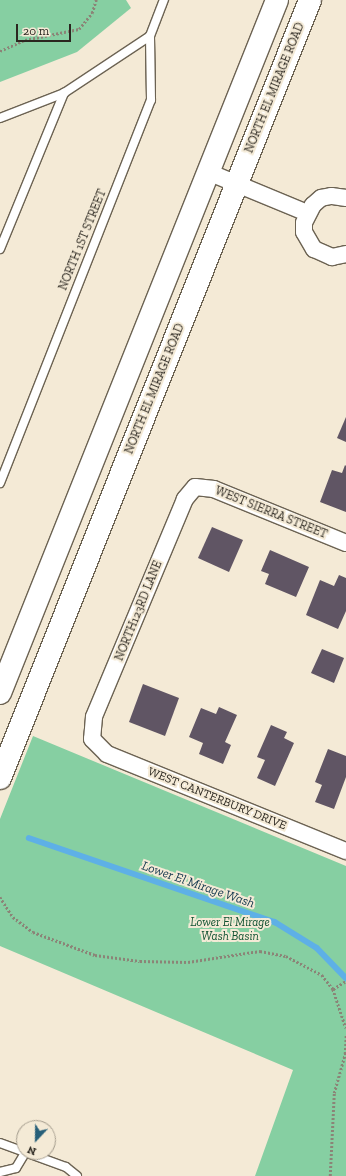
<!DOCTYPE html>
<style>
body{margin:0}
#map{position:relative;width:346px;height:1176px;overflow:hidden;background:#f4ead6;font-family:"Zilla Slab",serif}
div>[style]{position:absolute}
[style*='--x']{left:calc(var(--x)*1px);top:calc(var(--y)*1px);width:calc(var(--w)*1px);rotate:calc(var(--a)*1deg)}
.green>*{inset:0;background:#86cfa2}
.stream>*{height:5.5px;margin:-2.75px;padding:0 2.75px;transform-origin:2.75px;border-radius:2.75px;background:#5eb0e6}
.building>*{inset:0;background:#605564}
.path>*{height:2.5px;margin-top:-1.25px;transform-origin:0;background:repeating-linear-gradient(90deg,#8b8477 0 2px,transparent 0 4px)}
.roads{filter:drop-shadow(1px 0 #6c6353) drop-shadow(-1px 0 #6c6353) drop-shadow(0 1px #6c6353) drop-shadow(0 -1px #6c6353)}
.service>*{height:8px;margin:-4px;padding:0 4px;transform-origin:4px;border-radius:4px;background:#fff}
.minor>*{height:16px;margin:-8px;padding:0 8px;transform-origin:8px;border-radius:8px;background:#fff}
.secondary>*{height:22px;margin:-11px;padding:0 11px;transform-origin:11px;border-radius:11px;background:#fff}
span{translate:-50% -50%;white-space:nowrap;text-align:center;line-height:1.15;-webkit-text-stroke:4px #f4ead6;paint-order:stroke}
.street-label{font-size:12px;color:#2b2720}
.park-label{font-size:12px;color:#0e5130;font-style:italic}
.water-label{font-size:13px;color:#12364d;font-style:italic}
.north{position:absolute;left:16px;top:1120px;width:40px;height:40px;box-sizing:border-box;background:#f4ead6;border:1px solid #a49c8d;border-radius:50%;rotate:202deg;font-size:11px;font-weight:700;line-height:16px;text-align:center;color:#2b2720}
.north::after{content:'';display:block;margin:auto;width:14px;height:18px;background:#275f79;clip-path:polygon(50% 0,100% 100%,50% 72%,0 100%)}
.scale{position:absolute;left:16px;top:24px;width:55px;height:18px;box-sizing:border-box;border:2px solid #2b2720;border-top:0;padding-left:5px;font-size:12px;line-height:14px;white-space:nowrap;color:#2b2720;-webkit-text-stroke:3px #f4ead6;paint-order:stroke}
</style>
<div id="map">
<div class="green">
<div style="clip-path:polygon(0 0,126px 0,131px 8px,77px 52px,0 82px)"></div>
<div style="clip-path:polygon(33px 736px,346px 866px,346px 1176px,255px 1176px,293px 1070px,0 946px,0 819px)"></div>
</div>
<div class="stream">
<div style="--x:29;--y:838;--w:260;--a:18.9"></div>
<div style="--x:275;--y:922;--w:49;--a:31.8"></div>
<div style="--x:317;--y:948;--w:42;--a:46"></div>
</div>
<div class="building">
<div style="clip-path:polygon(346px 417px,346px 442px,337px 438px)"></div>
<div style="clip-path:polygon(345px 465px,346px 466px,346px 512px,320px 502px,332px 470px,342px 473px)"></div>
<div style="clip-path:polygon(212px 527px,243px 540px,229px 572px,198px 558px)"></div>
<div style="clip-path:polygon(270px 550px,309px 567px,296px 597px,265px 584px,269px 574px,261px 571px)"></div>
<div style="clip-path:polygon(339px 575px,346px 578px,346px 611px,338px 629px,306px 615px,320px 580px,334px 586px)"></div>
<div style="clip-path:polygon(322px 649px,344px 658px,334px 683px,311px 673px)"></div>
<div style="clip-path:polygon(143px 684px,179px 698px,165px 736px,129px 722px)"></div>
<div style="clip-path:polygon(219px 707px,237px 715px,225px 742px,231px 745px,223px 764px,199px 754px,203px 743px,189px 737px,201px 708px,216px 714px)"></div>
<div style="clip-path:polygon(271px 725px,287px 732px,284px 738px,294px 743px,275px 786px,257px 778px,265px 760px,257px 757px)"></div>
<div style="clip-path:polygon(328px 749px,346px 756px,346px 777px,334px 809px,315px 802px,322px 785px,315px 782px)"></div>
</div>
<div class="path">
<div style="--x:0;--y:51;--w:27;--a:-24"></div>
<div style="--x:25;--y:40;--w:55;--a:-11.5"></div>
<div style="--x:79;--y:29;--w:21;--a:-51"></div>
<div style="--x:92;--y:13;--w:14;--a:-73"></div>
<div style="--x:0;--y:897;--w:24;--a:57"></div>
<div style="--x:13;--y:917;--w:25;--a:37"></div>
<div style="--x:33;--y:932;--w:66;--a:20.4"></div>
<div style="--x:95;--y:955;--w:45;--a:7.6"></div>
<div style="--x:140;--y:961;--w:48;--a:1.2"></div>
<div style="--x:188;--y:962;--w:73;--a:-8.7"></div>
<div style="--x:260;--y:951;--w:26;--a:11"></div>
<div style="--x:286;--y:956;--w:41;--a:27.8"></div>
<div style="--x:322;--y:975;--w:18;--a:52"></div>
<div style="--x:333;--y:989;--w:41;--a:71.6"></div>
<div style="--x:333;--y:989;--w:15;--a:-32"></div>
<div style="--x:330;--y:1176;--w:83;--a:-87.2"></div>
<div style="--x:334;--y:1093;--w:41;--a:-74.2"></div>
<div style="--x:345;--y:1054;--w:19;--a:-87"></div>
</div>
<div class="roads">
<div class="service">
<div style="--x:0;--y:118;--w:69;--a:-21.3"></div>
<div style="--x:64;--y:93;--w:103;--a:-33.5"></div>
<div style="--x:0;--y:249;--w:169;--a:-67.7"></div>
<div style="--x:0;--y:483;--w:412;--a:-68.5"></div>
<div style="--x:151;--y:100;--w:64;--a:-90.9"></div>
<div style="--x:150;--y:36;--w:39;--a:-69"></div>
<div style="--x:0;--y:1143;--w:70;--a:20"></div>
<div style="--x:66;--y:1167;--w:14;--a:39"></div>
<div style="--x:0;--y:1172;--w:16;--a:-14"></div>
<div style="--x:16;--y:1168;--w:17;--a:-59"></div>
</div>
<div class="minor">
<div style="--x:208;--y:172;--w:107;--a:22.5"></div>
<div style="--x:346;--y:198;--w:15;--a:-172"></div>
<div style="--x:331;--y:196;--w:10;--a:169"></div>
<div style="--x:321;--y:198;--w:11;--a:139"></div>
<div style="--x:313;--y:205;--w:20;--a:117"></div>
<div style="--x:304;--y:223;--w:9;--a:90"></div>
<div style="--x:304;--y:232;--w:20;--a:60"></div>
<div style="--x:314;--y:249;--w:20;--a:24"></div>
<div style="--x:332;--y:257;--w:14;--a:-12"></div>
<div style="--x:346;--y:543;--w:143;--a:-157.8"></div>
<div style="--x:214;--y:489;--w:19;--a:-174"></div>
<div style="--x:195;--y:487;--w:16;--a:130"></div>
<div style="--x:185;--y:499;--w:236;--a:112.7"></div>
<div style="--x:94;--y:717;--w:22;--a:95"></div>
<div style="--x:92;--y:739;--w:21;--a:45"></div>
<div style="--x:107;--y:754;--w:258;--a:22.1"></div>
</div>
<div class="secondary">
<div style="--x:0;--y:693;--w:746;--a:-68.21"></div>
<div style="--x:0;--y:778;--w:837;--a:-68.27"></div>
</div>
</div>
<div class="street-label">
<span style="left:275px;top:88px;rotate:-68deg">NORTH EL MIRAGE ROAD</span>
<span style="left:83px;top:240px;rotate:-68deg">NORTH 1ST STREET</span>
<span style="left:155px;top:389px;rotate:-68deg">NORTH EL MIRAGE ROAD</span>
<span style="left:271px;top:513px;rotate:22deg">WEST SIERRA STREET</span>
<span style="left:139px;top:611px;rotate:-68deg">NORTH123RD LANE</span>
<span style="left:217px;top:799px;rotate:22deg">WEST CANTERBURY DRIVE</span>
</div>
<div class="park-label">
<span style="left:230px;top:930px">Lower El Mirage<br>Wash Basin</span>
</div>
<div class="water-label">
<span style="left:198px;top:885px;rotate:19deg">Lower El Mirage Wash</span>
</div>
<div class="north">N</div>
<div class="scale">20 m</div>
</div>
